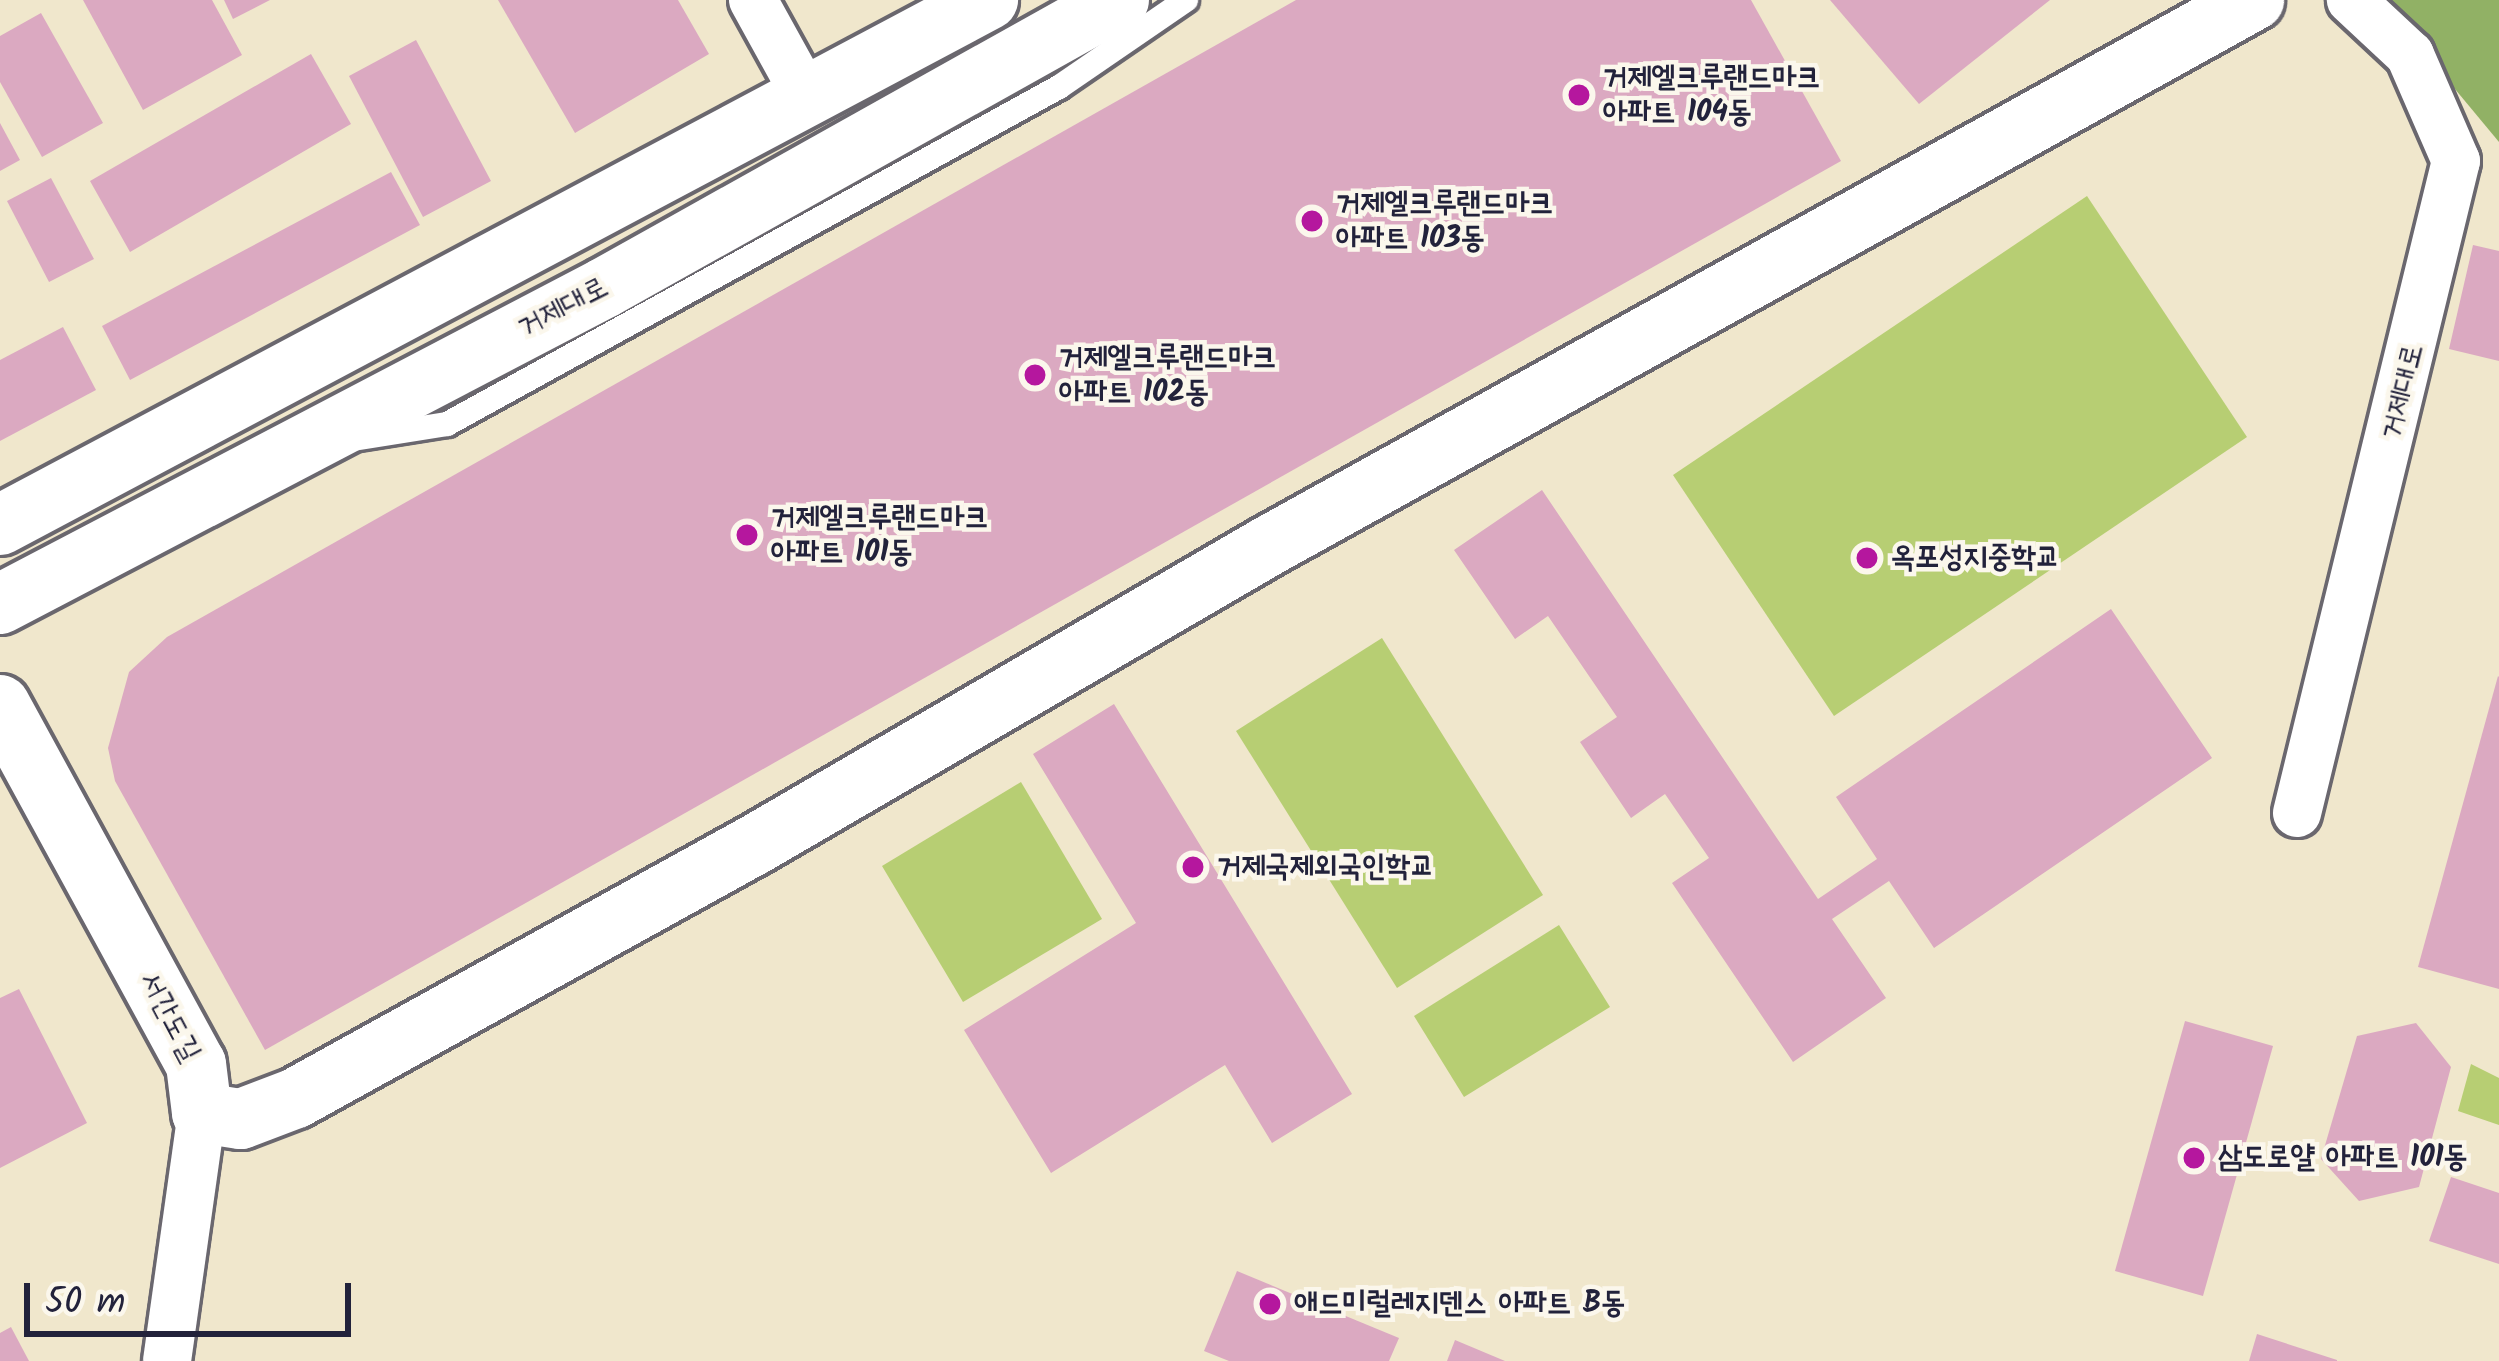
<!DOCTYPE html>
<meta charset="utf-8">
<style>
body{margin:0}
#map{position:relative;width:2499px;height:1361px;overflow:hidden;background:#f0e7cc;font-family:Kalam,"Poor Story",sans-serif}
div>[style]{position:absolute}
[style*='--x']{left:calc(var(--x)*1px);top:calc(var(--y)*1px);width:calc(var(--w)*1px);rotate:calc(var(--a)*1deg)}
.green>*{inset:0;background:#b7ce73}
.forest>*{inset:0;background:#91b165}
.building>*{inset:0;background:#dba9c1}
.roads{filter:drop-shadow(3px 0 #6a676e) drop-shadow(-3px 0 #6a676e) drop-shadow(0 3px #6a676e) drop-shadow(0 -3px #6a676e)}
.service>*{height:24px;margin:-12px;padding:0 12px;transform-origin:12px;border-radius:12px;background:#fff}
.minor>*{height:48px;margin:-24px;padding:0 24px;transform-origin:24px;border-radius:24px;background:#fff}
.tertiary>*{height:60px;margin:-30px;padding:0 30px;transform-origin:30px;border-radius:30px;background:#fff}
.dots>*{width:33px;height:33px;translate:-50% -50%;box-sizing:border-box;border:6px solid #fbf7ec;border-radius:50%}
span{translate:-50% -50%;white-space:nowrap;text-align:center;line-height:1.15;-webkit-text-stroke:9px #fbf7ec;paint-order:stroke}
.poi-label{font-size:30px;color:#22223b;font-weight:700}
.left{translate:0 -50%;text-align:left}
.street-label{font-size:30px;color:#22223b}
.scale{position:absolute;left:24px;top:1283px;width:327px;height:54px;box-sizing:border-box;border:6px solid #22223b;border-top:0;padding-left:15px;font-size:36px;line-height:42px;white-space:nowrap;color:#22223b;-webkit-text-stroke:9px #fbf7ec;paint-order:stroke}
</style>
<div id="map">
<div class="green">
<div style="clip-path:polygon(2087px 196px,2247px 437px,1834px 716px,1673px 475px)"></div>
<div style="clip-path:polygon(1382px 638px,1543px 895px,1397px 988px,1236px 731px)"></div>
<div style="clip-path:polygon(1021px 782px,1102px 919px,963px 1002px,882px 866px)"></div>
<div style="clip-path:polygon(1559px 925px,1610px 1007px,1464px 1097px,1414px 1016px)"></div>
<div style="clip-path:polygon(2471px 1064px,2499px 1078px,2499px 1125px,2458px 1111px)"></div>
</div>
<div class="forest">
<div style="clip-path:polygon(2381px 0,2499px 0,2499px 142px)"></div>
</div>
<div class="building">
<div style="clip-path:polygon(83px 0,212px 0,242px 55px,143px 110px)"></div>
<div style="clip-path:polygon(224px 0,270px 0,233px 19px)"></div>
<div style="clip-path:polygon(498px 0,678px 0,709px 54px,575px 133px)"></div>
<div style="clip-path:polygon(1296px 0,1751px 0,1841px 161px,265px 1050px,115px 781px,108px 748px,129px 672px,167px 637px)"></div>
<div style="clip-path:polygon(1830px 0,2050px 0,1919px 104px)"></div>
<div style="clip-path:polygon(41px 13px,103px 123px,42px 157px,0 82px,0 36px)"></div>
<div style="clip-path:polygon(416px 40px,491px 181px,423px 217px,349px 76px)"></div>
<div style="clip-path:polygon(311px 54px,351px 124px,130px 252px,90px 181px)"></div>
<div style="clip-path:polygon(0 123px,20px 160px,0 171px)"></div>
<div style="clip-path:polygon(391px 172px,420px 225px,130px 380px,102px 326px)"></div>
<div style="clip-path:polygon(51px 178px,94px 259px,49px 282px,7px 201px)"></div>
<div style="clip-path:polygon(2473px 245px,2499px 251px,2499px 361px,2449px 349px)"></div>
<div style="clip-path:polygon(63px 327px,96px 390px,0 441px,0 360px)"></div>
<div style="clip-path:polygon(1542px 490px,1818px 899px,1877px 859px,1836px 797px,2111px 609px,2212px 758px,1934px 948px,1889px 881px,1832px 919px,1886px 998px,1793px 1062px,1672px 883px,1709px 858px,1665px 794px,1631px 818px,1580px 742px,1617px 717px,1548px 616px,1515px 639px,1454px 550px)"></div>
<div style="clip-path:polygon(2498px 676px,2499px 677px,2499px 989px,2418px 967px)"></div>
<div style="clip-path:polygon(1114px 704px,1352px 1094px,1272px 1143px,1225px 1065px,1051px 1173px,964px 1030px,1136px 923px,1033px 754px)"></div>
<div style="clip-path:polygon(19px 989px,87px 1123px,0 1168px,0 998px)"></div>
<div style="clip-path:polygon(2185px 1021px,2273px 1046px,2203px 1296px,2115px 1271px)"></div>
<div style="clip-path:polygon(2416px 1023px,2451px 1067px,2419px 1187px,2359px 1201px,2321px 1159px,2357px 1036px)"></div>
<div style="clip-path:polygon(2451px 1177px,2499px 1193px,2499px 1264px,2429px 1241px)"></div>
<div style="clip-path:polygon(1237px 1271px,1399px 1338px,1389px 1361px,1229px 1361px,1204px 1351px)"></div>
<div style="clip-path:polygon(11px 1327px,29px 1361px,0 1361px,0 1333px)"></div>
<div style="clip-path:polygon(2257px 1334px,2337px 1360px,2337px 1361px,2249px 1361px)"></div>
<div style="clip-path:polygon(1455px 1340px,1505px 1361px,1447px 1361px)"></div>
</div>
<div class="roads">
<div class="service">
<div style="--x:359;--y:438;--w:89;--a:-9"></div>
<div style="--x:447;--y:424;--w:699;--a:-28.84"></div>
<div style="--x:1059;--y:87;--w:154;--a:-34.4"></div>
</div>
<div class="minor">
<div style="--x:753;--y:0;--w:112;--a:61.1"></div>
<div style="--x:2297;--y:813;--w:671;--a:-76.3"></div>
<div style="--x:2456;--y:161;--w:116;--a:-113.5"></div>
<div style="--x:2410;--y:55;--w:81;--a:-137"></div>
<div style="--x:167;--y:1361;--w:250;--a:-82"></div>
</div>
<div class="tertiary">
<div style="--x:0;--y:525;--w:1119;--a:-27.99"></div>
<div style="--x:0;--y:604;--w:682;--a:-27.62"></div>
<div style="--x:604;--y:288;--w:590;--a:-29.21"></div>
<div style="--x:0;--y:705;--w:409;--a:61.4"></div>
<div style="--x:196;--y:1064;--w:49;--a:83"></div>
<div style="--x:202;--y:1113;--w:39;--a:9"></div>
<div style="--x:241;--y:1119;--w:59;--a:-20.9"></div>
<div style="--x:296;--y:1098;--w:525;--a:-28.91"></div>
<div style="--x:756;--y:844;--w:595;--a:-30.19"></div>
<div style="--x:1270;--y:545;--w:1125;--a:-28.98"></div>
</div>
</div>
<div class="dots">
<div style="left:1579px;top:95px;background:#b5179e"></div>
<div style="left:1312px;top:221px;background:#b5179e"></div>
<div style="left:1035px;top:375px;background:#b5179e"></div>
<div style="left:747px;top:535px;background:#b5179e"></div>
<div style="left:1867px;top:558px;background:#b5179e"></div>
<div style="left:1193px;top:867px;background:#b5179e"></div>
<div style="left:2194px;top:1158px;background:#b5179e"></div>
<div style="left:1270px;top:1304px;background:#b5179e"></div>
</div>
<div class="poi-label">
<span class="left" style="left:1603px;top:95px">거제엘크루랜드마크<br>아파트 104동</span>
<span class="left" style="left:1336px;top:221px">거제엘크루랜드마크<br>아파트 103동</span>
<span class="left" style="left:1059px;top:375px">거제엘크루랜드마크<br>아파트 102동</span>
<span class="left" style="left:771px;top:535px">거제엘크루랜드마크<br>아파트 101동</span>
<span class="left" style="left:1891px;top:558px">옥포성지중학교</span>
<span class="left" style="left:1217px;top:867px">거제국제외국인학교</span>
<span class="left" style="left:2218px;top:1158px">삼도로얄 아파트 101동</span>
<span class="left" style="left:1294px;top:1304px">애드미럴레지덴스 아파트 B동</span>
</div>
<div class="street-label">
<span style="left:563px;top:308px;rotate:-27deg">거제대로</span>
<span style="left:2403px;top:392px;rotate:-76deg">거제대로</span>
<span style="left:169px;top:1017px;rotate:62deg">서간도길</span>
</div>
<div class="scale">50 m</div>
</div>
